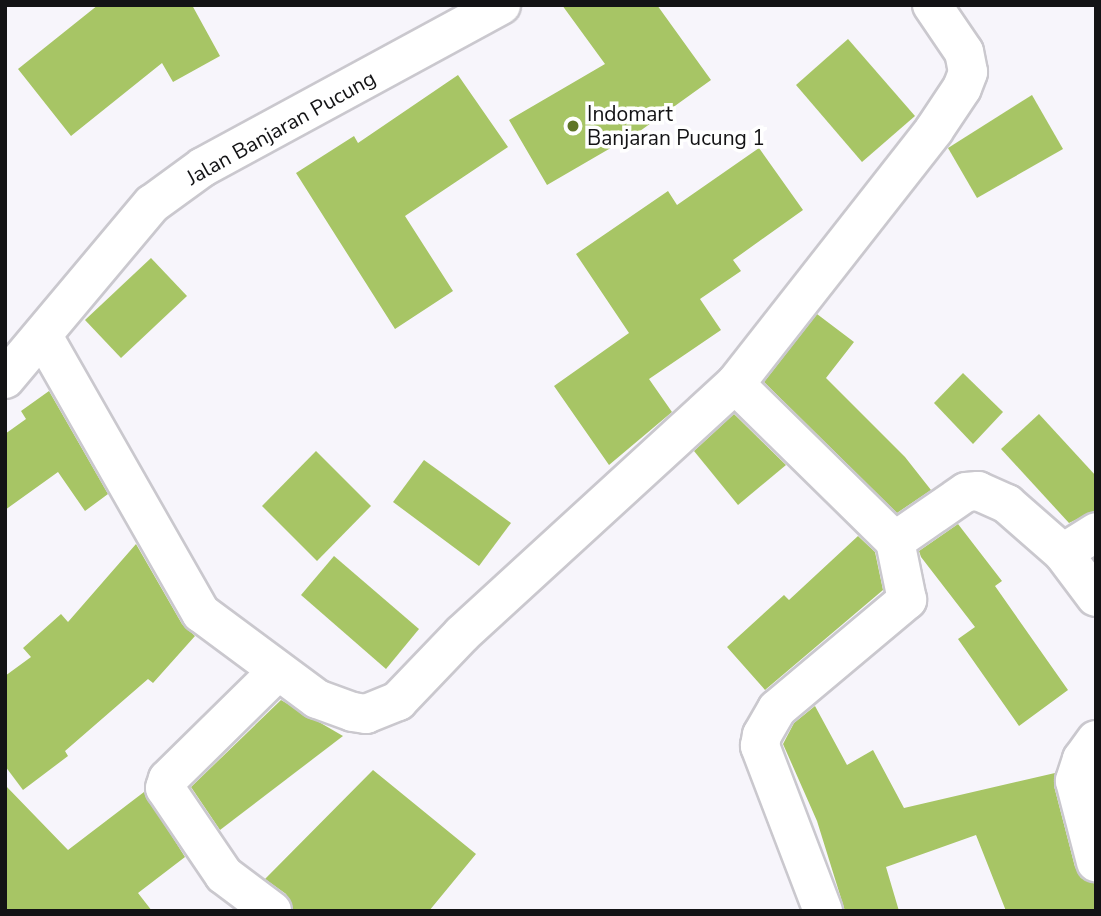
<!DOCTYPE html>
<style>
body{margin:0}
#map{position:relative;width:1101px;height:916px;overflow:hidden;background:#f7f5fb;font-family:"Nunito Sans",sans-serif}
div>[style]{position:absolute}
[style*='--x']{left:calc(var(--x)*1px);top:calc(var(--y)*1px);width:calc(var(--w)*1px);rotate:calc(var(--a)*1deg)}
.building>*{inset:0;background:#a7c565}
.roads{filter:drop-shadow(2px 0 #cac8ce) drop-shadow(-2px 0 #cac8ce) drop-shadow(0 2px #cac8ce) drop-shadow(0 -2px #cac8ce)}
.minor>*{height:38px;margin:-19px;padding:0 19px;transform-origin:19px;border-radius:19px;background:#fff}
.tertiary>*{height:38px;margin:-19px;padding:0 19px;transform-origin:19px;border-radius:19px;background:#fff}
.dots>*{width:19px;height:19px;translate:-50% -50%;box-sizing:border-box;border:4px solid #fff;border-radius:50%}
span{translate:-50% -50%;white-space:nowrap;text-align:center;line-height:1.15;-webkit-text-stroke:7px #fff;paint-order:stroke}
.poi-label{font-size:21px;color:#131315}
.left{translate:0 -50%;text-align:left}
.street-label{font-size:21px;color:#131315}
.frame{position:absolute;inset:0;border:7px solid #131315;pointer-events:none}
</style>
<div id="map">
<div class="building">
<div style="clip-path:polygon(98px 5px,192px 5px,220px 56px,173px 82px,162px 63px,71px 136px,18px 69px)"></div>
<div style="clip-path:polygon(562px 5px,657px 5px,711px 80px,640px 131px,547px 185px,509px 120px,605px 64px)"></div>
<div style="clip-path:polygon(848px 39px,915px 116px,862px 162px,796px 85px)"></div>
<div style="clip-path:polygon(458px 75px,508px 147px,405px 216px,453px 291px,395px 329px,296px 173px,354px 136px,358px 143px)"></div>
<div style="clip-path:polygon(1032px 95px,1063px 149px,977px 198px,948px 148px)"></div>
<div style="clip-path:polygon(759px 148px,803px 210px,733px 260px,741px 271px,700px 299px,721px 330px,649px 379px,672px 412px,609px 465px,554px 386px,629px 333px,576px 254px,668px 191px,677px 205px)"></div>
<div style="clip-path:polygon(151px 258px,187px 296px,121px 358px,85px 320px)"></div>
<div style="clip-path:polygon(817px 314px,854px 342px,826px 378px,905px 457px,931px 490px,897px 513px,764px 382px)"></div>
<div style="clip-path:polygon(963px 373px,1003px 412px,973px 444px,934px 403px)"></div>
<div style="clip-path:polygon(49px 391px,108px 494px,85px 511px,58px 472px,5px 510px,5px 434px,26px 419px,21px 411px)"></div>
<div style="clip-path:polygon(734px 414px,786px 465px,738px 505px,694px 451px)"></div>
<div style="clip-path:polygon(1039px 414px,1096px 476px,1096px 510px,1069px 523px,1001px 449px)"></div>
<div style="clip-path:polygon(316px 451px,371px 506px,317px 561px,262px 506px)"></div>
<div style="clip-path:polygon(424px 460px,511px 523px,479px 566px,393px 502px)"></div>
<div style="clip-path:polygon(958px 524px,1002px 581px,995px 586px,1068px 690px,1019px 726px,958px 639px,975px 627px,921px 557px,919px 551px)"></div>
<div style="clip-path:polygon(858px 536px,875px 552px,883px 590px,765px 690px,727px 647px,784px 595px,789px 600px)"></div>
<div style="clip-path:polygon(136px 544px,182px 624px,195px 636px,153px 683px,148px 679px,65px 751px,68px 756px,23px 790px,5px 766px,5px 676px,31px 657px,23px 648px,61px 614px,68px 622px)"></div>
<div style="clip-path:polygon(334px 556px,419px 629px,386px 669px,301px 595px)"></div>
<div style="clip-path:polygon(281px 700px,343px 736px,220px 830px,191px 787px)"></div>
<div style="clip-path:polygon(815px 706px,847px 765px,873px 750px,904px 808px,1055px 773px,1054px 786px,1075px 867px,1081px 878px,1096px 883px,1096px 911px,1006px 911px,976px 835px,886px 867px,899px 911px,845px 911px,817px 821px,783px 744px,794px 723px)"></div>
<div style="clip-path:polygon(373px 770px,476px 854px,429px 911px,293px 911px,286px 894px,265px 879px)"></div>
<div style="clip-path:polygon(5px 785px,68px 850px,144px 792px,185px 857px,138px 893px,152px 911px,5px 911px)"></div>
</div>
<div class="roads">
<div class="minor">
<div style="--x:44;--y:338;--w:317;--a:60.3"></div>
<div style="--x:201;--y:613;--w:144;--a:36.6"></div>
<div style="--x:317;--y:699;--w:38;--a:20"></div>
<div style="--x:353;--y:712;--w:13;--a:9"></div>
<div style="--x:366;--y:714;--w:35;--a:-22"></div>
<div style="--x:398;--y:701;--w:93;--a:-46.3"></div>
<div style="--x:462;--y:634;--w:370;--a:-42.5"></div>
<div style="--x:735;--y:384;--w:224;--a:44.5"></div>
<div style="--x:895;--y:541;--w:86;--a:-34.6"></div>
<div style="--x:966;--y:492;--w:12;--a:-5"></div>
<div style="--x:978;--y:491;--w:32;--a:24"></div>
<div style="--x:1007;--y:504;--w:74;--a:41.2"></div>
<div style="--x:1063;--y:553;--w:55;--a:53.1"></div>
<div style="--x:735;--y:384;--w:323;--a:-51.9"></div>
<div style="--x:934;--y:130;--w:50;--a:-56.3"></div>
<div style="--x:962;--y:88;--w:17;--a:-69"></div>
<div style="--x:968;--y:72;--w:20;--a:-101"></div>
<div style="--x:964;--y:52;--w:57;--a:-124.2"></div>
<div style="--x:1063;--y:553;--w:39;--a:-32"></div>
<div style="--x:1096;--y:740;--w:24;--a:126"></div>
<div style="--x:1082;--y:759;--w:23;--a:108"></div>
<div style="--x:1075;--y:781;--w:84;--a:75.5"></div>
<div style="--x:272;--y:911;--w:60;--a:-143.1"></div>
<div style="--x:224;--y:875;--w:105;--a:-124.1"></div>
<div style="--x:165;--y:788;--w:9;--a:-72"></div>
<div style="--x:168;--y:779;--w:154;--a:-44.5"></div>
<div style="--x:823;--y:911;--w:177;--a:-110.9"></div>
<div style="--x:760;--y:746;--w:11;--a:-80"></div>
<div style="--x:762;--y:735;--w:30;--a:-60"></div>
<div style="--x:777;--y:709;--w:170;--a:-40"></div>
<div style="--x:907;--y:600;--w:60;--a:-101.5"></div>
</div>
<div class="tertiary">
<div style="--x:5;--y:379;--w:229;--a:-50"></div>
<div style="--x:152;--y:204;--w:63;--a:-36"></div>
<div style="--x:203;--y:167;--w:339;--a:-28.5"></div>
</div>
</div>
<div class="dots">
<div style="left:573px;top:126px;background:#5f7527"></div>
</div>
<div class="poi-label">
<span class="left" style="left:587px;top:126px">Indomart<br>Banjaran Pucung 1</span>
</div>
<div class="street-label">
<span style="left:281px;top:128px;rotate:-29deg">Jalan Banjaran Pucung</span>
</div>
<div class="frame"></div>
</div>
